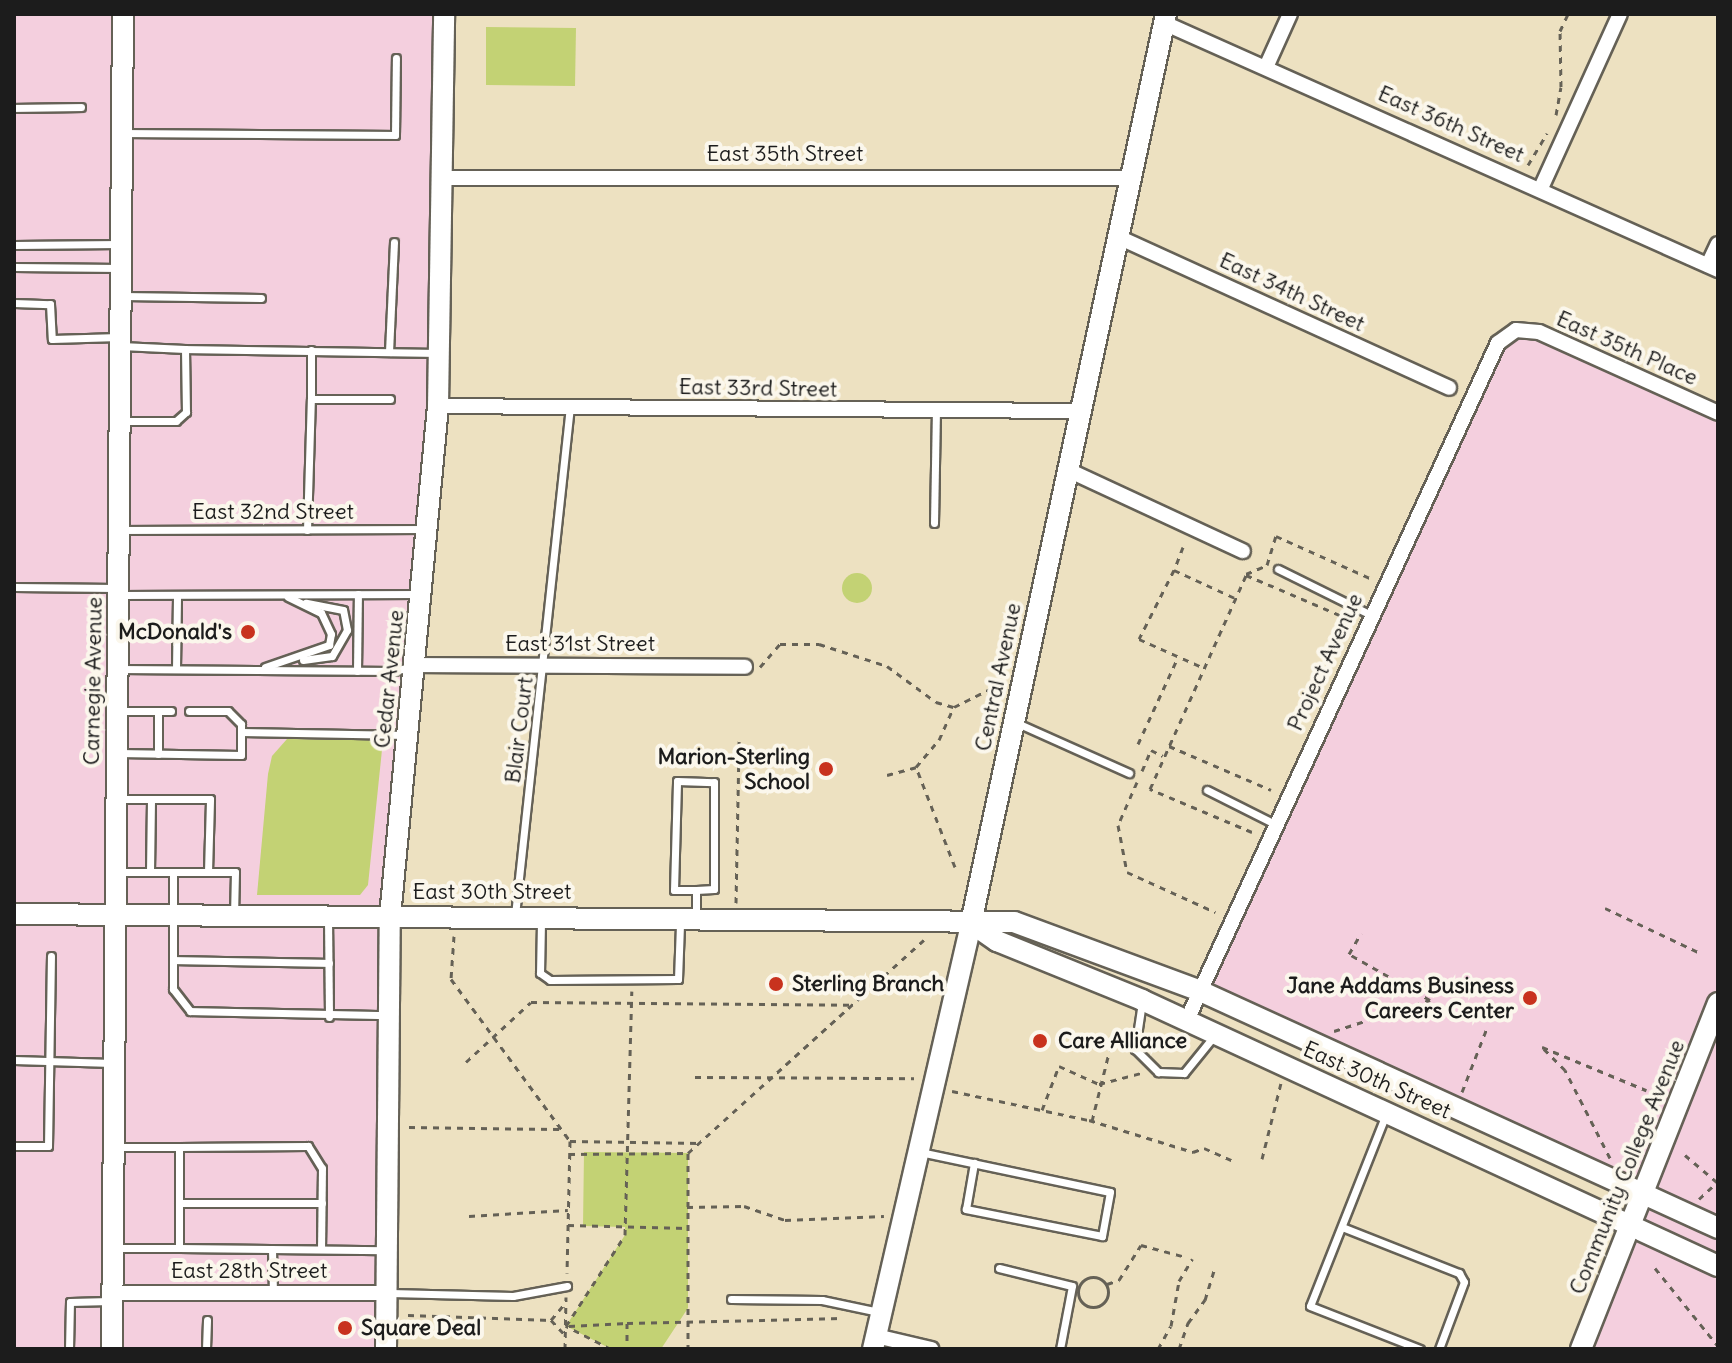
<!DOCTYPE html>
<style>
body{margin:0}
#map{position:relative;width:1732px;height:1363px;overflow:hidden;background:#ede1c1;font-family:Delius,sans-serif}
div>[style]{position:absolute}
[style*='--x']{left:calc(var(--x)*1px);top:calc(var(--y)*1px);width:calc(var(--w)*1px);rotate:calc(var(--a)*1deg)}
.built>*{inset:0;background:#f4cfde}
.green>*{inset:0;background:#c3d274}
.round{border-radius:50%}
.path>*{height:3px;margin-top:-1.5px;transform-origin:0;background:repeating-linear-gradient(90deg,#656156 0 6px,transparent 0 12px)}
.path>.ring{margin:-1.5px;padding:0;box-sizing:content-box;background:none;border:3px solid #656156;border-radius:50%}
.roads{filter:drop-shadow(2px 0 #656156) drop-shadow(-2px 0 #656156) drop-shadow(0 2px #656156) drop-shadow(0 -2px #656156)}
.lane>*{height:7px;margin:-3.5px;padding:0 3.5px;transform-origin:3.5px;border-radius:3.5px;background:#fff}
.street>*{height:14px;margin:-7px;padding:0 7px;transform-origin:7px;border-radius:7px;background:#fff}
.secondary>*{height:20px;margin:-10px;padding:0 10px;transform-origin:10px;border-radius:10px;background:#fff}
.dots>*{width:22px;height:22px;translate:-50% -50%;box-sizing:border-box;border:4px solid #fbf7ec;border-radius:50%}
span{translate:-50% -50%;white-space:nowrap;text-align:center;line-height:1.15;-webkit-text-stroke:8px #fbf7ec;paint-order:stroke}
.street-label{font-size:22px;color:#1c1c1c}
.poi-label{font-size:22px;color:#1c1c1c;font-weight:700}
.right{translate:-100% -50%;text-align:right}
.left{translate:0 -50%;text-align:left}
.frame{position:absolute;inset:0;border:16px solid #1c1c1c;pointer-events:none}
</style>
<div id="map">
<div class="built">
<div style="clip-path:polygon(14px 14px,444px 14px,438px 406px,390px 917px,386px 1349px,14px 1349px)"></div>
<div style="clip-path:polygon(1516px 330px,1718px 409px,1718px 1349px,1581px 1349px,1642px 1193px,1198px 990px,1498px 343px)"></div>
</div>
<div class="green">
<div style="clip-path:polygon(486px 27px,576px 28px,575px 86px,486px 85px)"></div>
<div class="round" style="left:842px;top:573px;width:30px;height:30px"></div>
<div style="clip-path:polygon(287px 739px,383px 740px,368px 885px,360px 895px,257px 895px,268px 774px,272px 756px)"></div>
<div style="clip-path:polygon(584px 1152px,688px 1153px,688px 1308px,661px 1349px,611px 1349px,566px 1326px,625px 1235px,625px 1227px,583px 1226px)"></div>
</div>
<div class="path">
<div style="--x:1556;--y:115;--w:28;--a:-80"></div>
<div style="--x:1561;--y:87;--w:56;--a:-91"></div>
<div style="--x:1560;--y:31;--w:19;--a:-65"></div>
<div style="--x:1528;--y:165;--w:37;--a:-59"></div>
<div style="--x:1183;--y:547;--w:25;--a:111"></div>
<div style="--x:1174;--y:570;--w:67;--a:24.7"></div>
<div style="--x:1174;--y:570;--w:77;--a:116.9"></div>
<div style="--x:1139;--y:639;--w:71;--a:24"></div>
<div style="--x:1246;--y:574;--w:23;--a:-23"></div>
<div style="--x:1267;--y:565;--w:30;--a:-73"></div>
<div style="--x:1276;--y:536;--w:103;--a:24.1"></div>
<div style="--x:760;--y:667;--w:30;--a:-49"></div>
<div style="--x:780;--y:644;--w:39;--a:0"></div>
<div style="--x:819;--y:644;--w:71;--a:17.9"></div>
<div style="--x:887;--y:666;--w:61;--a:36.3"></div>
<div style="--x:936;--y:702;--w:19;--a:16"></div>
<div style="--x:1138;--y:744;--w:96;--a:-65.3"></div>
<div style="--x:1169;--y:746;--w:111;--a:23.3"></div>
<div style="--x:1142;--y:771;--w:23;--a:-67"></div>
<div style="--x:1151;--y:750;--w:13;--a:27"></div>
<div style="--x:887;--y:775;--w:30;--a:-15"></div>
<div style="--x:1137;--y:782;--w:47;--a:113.8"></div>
<div style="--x:1118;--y:825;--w:48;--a:79.2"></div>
<div style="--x:1127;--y:872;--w:97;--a:24.4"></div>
<div style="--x:1252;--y:832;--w:111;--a:-157.1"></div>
<div style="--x:1150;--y:789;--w:235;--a:-65.8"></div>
<div style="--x:1246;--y:575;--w:102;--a:23.1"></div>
<div style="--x:955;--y:867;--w:107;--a:-111.3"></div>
<div style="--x:916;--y:767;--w:35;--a:-50"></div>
<div style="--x:939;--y:740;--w:36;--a:-66"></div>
<div style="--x:954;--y:707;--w:49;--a:-26.6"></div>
<div style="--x:736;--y:903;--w:162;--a:-88.9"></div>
<div style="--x:1605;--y:908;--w:105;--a:25.3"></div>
<div style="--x:454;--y:936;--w:43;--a:94"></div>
<div style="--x:451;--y:979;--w:201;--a:53.7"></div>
<div style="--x:570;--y:1141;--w:132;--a:91.3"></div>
<div style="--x:872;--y:990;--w:60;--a:1"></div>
<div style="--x:1334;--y:1031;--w:101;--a:-17.9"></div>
<div style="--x:1430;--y:1000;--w:93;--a:-150.4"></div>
<div style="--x:1349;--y:954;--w:24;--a:-60"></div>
<div style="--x:466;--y:1062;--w:88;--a:-42.7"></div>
<div style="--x:531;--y:1002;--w:321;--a:0.5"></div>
<div style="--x:695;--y:1077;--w:219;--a:0.3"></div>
<div style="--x:952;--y:1091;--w:140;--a:12"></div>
<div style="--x:1089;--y:1120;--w:109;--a:17.1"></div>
<div style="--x:1193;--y:1152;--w:12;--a:-20"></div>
<div style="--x:1204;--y:1148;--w:30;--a:24"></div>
<div style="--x:1462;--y:1092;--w:69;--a:-68.7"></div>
<div style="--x:1042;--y:1110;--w:47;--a:-68.9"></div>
<div style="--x:1059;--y:1066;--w:44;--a:24.2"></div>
<div style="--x:1099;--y:1084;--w:43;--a:-14.7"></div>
<div style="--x:1092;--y:1121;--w:82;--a:-76"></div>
<div style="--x:1112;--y:1041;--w:16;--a:-18"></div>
<div style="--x:409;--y:1127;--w:152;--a:0.8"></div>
<div style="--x:570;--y:1141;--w:130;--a:0.9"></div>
<div style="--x:688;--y:1153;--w:318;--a:-42.1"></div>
<div style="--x:569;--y:1154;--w:119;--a:-0.5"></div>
<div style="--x:688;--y:1153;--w:196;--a:90"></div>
<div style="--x:1685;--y:1155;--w:43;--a:40.3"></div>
<div style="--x:1610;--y:1158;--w:99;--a:-117.1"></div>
<div style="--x:1565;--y:1070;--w:33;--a:-135"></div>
<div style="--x:1542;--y:1047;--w:113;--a:22.5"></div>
<div style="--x:1262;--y:1159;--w:78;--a:-76"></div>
<div style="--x:1699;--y:1199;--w:23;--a:-43"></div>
<div style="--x:687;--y:1207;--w:57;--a:-1"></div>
<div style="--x:744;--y:1206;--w:43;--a:18.9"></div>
<div style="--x:785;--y:1220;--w:99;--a:-2.3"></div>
<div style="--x:469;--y:1216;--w:99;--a:-3.5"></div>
<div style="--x:568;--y:1225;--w:119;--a:1.4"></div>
<div style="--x:1655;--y:1268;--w:100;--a:51.1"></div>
<div class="ring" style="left:1078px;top:1277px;width:27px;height:27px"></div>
<div style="--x:1107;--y:1284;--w:13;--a:-18"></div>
<div style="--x:1119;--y:1280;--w:41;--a:-57.8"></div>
<div style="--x:1141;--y:1245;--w:47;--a:14.9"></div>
<div style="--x:408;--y:1315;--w:143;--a:2"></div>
<div style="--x:551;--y:1320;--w:22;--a:47"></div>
<div style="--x:551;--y:1320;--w:23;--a:-50"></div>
<div style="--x:627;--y:1323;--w:215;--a:-1.3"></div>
<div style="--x:569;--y:1326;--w:58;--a:-3"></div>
<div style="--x:627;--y:1323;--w:26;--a:90"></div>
<div style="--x:565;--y:1349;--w:52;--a:-88.9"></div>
<div style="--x:611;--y:1349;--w:51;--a:-152.9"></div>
<div style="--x:566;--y:1326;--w:108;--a:-57"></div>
<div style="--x:625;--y:1235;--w:244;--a:-88.4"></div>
<div style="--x:1158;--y:1349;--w:26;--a:-61"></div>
<div style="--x:1171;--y:1326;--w:46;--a:-79.9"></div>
<div style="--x:1179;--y:1281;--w:26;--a:-59"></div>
<div style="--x:1179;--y:1349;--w:28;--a:-71"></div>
<div style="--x:1188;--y:1323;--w:29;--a:-54"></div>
<div style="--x:1205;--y:1300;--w:34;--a:-73"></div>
</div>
<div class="roads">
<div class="lane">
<div style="--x:14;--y:108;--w:67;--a:-0.9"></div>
<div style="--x:124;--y:133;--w:271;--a:0.4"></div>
<div style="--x:395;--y:135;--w:77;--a:-89.3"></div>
<div style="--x:14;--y:245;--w:106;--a:-0.5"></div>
<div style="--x:14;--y:267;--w:106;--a:0.5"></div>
<div style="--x:123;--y:296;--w:138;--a:0.8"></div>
<div style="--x:14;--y:303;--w:36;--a:2"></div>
<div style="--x:50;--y:304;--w:35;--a:87"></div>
<div style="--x:52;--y:339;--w:67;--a:-1.7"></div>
<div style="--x:121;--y:346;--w:64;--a:2.7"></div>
<div style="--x:185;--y:349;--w:63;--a:89.1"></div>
<div style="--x:186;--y:412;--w:13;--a:138"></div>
<div style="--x:176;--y:421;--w:54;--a:180"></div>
<div style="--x:185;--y:349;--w:250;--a:0.9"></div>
<div style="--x:389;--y:352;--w:110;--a:-87.4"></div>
<div style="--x:311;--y:399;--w:49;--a:-90"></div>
<div style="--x:934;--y:523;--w:111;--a:-89"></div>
<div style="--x:121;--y:530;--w:303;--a:-0.2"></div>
<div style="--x:307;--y:530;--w:131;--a:-88.3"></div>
<div style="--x:311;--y:399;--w:79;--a:0"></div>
<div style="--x:1278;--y:569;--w:104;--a:26.3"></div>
<div style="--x:14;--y:587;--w:102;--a:0.6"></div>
<div style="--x:120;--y:595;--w:300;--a:-0.2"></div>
<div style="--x:303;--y:660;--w:29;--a:-8"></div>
<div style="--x:332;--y:656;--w:30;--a:-60"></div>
<div style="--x:347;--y:630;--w:20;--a:-101"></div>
<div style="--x:343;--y:610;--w:38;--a:-169"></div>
<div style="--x:265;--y:667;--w:68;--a:-19"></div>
<div style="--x:329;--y:645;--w:11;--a:-80"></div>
<div style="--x:331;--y:634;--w:23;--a:-115"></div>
<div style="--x:321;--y:613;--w:37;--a:-154"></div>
<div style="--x:119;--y:669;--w:275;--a:0.4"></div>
<div style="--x:394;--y:671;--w:16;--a:-14"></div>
<div style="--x:176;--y:669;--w:74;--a:-89.2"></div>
<div style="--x:357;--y:671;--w:77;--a:-89.3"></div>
<div style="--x:119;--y:711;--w:52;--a:0"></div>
<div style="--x:1015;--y:722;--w:125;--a:24.1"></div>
<div style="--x:241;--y:732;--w:166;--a:1"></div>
<div style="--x:118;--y:753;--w:123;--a:0.9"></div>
<div style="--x:241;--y:755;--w:31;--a:-90"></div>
<div style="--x:241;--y:724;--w:18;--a:-135"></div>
<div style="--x:228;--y:711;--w:39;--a:180"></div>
<div style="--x:158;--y:754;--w:43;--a:-90"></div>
<div style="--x:1207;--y:790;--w:76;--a:26.6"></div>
<div style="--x:117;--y:872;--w:91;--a:0"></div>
<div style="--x:208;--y:872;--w:73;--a:-88.4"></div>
<div style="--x:210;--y:799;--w:92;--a:180"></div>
<div style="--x:150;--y:872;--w:72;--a:-89.2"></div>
<div style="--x:173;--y:872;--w:117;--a:90"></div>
<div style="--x:173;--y:989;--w:28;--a:52"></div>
<div style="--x:190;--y:1011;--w:196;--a:1.2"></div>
<div style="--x:208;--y:872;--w:27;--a:0"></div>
<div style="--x:235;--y:872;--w:43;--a:91.3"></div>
<div style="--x:515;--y:915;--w:512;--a:-83.83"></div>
<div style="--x:696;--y:916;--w:26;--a:-90"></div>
<div style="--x:696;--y:890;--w:22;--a:180"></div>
<div style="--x:674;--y:890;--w:109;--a:-88.4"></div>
<div style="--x:677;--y:781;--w:37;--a:2"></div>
<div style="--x:714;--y:782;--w:107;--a:90"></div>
<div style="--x:714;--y:889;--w:18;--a:177"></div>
<div style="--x:328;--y:919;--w:98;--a:89.4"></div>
<div style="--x:541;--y:922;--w:51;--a:91.1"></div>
<div style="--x:540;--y:973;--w:12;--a:35"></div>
<div style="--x:550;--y:980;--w:128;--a:-0.4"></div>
<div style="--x:678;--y:979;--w:55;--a:-87.9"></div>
<div style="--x:174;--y:960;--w:155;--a:1.1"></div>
<div style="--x:1142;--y:1002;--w:48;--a:98.5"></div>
<div style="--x:1135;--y:1049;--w:33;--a:45"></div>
<div style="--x:1158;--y:1072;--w:26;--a:2"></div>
<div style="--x:1184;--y:1073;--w:48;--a:-51"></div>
<div style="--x:14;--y:1060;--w:98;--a:1.8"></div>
<div style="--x:1386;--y:1114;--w:206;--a:111.6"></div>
<div style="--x:1310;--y:1306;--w:118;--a:21.4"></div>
<div style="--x:14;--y:1146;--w:34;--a:0"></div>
<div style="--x:48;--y:1146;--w:190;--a:-89.1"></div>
<div style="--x:179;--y:1147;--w:129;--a:-0.4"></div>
<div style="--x:308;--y:1146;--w:26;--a:58"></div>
<div style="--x:322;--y:1168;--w:81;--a:90.7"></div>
<div style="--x:920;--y:1152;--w:194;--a:11.9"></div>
<div style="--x:1110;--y:1192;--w:45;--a:100.3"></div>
<div style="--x:1102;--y:1236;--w:139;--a:-168.8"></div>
<div style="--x:966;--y:1209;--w:47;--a:-80.1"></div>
<div style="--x:179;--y:1203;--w:143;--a:0"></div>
<div style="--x:1342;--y:1227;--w:126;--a:21.5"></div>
<div style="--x:1459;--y:1273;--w:10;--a:61"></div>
<div style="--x:1464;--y:1282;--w:72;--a:110.5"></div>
<div style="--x:114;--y:1248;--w:65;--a:0"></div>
<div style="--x:179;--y:1248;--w:101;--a:-90"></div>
<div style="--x:179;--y:1147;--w:64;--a:180"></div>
<div style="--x:179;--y:1248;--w:206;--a:0.6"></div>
<div style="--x:272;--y:1249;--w:43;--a:88.7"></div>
<div style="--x:999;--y:1268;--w:75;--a:13.9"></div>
<div style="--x:1072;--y:1286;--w:64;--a:100.8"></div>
<div style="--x:390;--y:1293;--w:123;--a:1.4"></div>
<div style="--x:513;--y:1296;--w:55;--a:-10.5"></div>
<div style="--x:731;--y:1299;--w:91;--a:0.6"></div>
<div style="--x:822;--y:1300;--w:58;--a:11.9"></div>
<div style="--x:69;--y:1349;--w:47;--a:-88.8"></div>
<div style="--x:70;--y:1302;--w:40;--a:-1.4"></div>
<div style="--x:206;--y:1349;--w:29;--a:-88"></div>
</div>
<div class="street">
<div style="--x:1164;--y:23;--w:607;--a:24.03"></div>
<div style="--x:1267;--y:65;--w:56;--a:-65.7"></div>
<div style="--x:443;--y:178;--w:684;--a:0"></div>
<div style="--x:1541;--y:188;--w:191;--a:-65.6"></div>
<div style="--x:1116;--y:236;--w:366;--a:24.5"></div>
<div style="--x:1708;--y:265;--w:23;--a:-65"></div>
<div style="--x:438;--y:406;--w:640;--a:0.45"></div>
<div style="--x:1066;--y:469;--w:195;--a:24.9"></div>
<div style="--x:415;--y:665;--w:330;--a:0.3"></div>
<div style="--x:1187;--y:1020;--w:745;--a:-65.33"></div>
<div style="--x:1498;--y:343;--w:22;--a:-36"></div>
<div style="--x:1516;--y:330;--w:23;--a:5"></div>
<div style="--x:1539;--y:332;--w:196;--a:24.3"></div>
<div style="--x:112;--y:1293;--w:274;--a:0"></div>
<div style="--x:876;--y:1336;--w:57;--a:13.3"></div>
</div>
<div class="secondary">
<div style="--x:14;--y:914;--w:1000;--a:0.46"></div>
<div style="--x:1014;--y:922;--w:196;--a:20.3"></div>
<div style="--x:1198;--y:990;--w:572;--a:24.59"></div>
<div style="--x:971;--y:923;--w:32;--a:35"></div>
<div style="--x:997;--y:941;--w:157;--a:22.1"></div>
<div style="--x:1142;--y:1000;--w:634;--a:24.79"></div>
<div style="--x:112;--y:1349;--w:1335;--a:-89.53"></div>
<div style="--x:386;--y:1349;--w:432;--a:-89.5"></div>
<div style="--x:390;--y:917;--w:513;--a:-84.63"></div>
<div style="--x:438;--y:406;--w:392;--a:-89.1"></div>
<div style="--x:873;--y:1349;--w:437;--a:-77"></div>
<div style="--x:971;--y:923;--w:930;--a:-77.89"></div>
<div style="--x:1581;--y:1349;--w:372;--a:-68.4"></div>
</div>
</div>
<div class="dots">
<div style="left:248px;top:632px;background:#c8321e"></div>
<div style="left:826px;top:769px;background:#c8321e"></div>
<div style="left:776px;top:984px;background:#c8321e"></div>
<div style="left:1530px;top:998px;background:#c8321e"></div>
<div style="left:1040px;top:1041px;background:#c8321e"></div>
<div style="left:345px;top:1328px;background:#c8321e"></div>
</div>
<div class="street-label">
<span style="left:1451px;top:124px;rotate:24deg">East 36th Street</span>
<span style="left:785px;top:154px">East 35th Street</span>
<span style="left:1292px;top:292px;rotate:25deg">East 34th Street</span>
<span style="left:1627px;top:348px;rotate:24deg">East 35th Place</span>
<span style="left:758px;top:388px;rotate:1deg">East 33rd Street</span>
<span style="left:273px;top:512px">East 32nd Street</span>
<span style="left:580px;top:644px">East 31st Street</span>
<span style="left:1325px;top:662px;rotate:-65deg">Project Avenue</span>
<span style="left:998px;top:677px;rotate:-78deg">Central Avenue</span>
<span style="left:389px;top:679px;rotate:-84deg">Cedar Avenue</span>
<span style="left:93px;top:681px;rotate:-89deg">Carnegie Avenue</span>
<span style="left:519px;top:730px;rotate:-83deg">Blair Court</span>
<span style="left:492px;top:892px">East 30th Street</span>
<span style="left:1377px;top:1080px;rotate:24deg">East 30th Street</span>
<span style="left:1627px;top:1167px;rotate:-68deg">Community College Avenue</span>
<span style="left:249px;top:1271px">East 28th Street</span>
</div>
<div class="poi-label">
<span class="right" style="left:232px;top:632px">McDonald's</span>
<span class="right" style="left:810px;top:769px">Marion-Sterling<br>School</span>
<span class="left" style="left:792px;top:984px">Sterling Branch</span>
<span class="right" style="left:1514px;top:998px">Jane Addams Business<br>Careers Center</span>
<span class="left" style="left:1058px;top:1041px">Care Alliance</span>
<span class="left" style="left:361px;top:1328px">Square Deal</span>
</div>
<div class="frame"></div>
</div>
